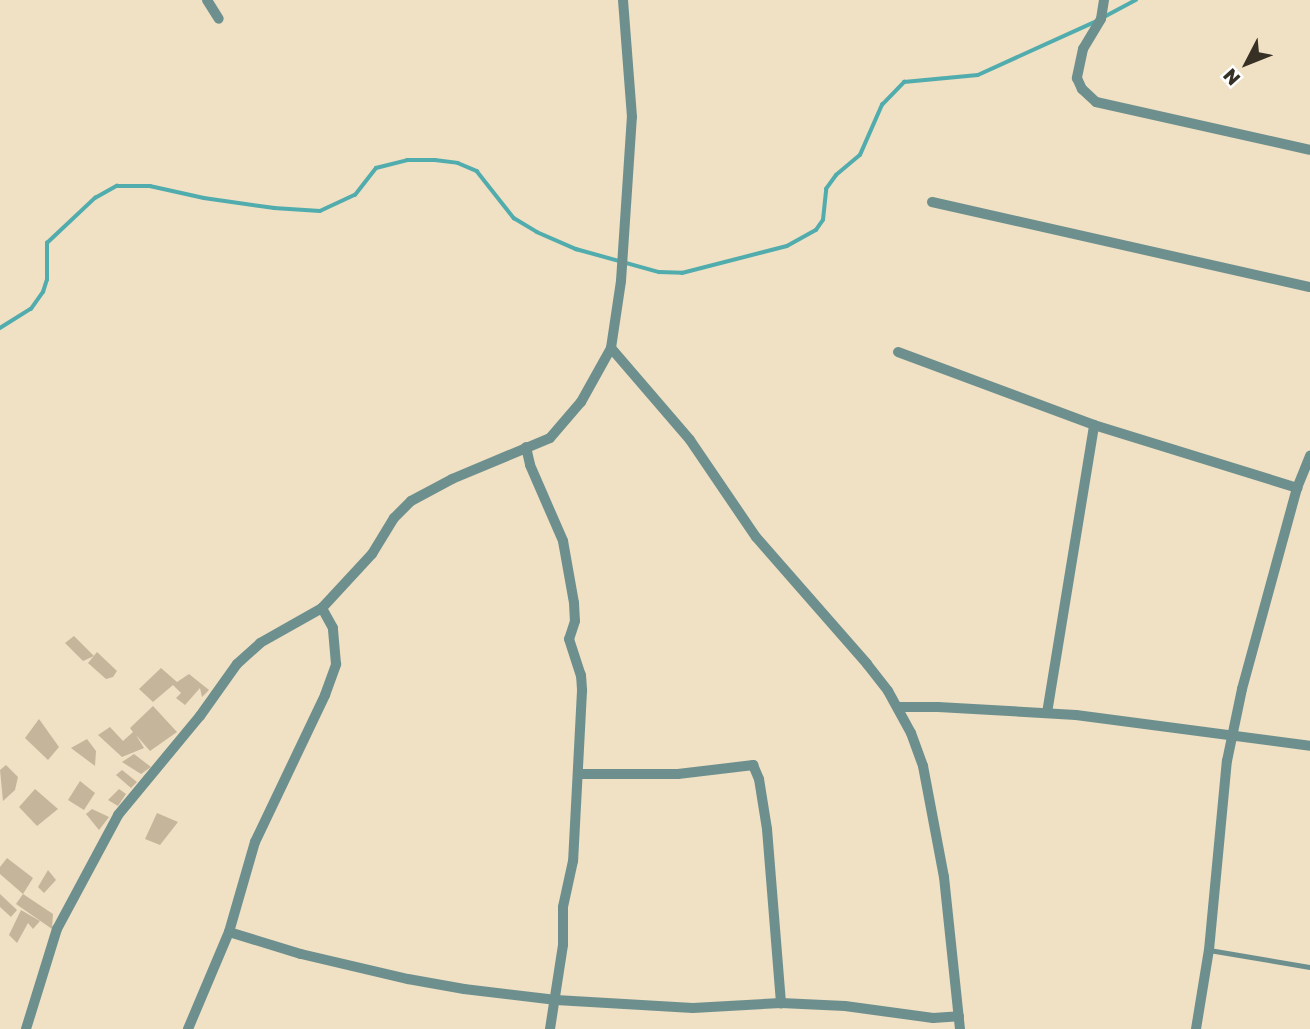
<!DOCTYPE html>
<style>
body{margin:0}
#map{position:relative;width:1310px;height:1029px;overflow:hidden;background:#f0e0c4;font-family:"Golos Text",sans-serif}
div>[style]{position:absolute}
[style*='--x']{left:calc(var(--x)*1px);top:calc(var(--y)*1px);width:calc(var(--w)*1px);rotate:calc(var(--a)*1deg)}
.stream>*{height:3.5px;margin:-1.75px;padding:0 1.75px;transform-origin:1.75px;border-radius:1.75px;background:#51acad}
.building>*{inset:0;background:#c5b59a}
.service>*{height:5px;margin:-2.5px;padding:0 2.5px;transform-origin:2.5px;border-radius:2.5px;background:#6d908e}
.minor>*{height:10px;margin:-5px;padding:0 5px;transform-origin:5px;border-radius:5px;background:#6d908e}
span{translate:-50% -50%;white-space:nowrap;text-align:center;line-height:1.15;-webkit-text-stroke:6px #fff;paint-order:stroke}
.north{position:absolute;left:1212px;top:28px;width:70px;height:70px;-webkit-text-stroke:5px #fff;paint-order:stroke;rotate:228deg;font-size:19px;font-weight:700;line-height:28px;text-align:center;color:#363025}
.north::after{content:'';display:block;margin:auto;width:24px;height:32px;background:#363025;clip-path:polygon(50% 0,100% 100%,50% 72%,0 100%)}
</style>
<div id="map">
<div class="stream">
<div style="--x:1104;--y:17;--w:36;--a:-28"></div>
<div style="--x:0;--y:328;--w:36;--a:-32"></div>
<div style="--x:31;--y:309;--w:21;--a:-55"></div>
<div style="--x:43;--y:292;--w:13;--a:-72"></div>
<div style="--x:47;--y:280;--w:37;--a:-90"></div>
<div style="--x:47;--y:243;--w:66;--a:-43.2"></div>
<div style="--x:95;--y:198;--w:25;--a:-29"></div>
<div style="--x:117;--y:186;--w:33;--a:0"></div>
<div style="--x:150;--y:186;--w:55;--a:12.5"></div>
<div style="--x:204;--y:198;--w:71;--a:8.1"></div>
<div style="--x:274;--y:208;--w:46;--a:3.7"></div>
<div style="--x:320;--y:211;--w:38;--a:-25"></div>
<div style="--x:355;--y:195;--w:34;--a:-52"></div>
<div style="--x:376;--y:168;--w:32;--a:-14"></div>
<div style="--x:407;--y:160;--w:28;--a:0"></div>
<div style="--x:435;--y:160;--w:23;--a:7"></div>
<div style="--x:458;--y:163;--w:21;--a:23"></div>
<div style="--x:477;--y:171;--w:60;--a:51.8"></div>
<div style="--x:514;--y:218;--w:27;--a:31"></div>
<div style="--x:537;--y:232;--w:43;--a:23.6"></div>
<div style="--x:576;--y:249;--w:86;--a:15.5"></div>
<div style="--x:659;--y:272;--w:23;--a:2"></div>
<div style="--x:682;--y:273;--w:108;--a:-14.4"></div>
<div style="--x:787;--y:246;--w:33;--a:-29"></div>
<div style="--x:816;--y:230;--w:12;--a:-55"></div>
<div style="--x:823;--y:220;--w:31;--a:-84"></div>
<div style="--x:826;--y:189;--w:17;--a:-54"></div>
<div style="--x:836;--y:175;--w:31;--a:-40"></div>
<div style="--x:860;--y:155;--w:55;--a:-66.3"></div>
<div style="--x:882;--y:105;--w:32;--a:-46"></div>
<div style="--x:904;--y:82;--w:74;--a:-5.4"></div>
<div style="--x:978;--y:75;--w:131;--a:-24.4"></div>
</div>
<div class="building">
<div style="clip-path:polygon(74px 636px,94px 656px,83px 661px,65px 643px)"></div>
<div style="clip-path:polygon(97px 652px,117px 671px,113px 677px,106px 679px,88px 663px)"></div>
<div style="clip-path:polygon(161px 668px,177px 682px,189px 674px,209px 690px,202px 697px,200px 688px,185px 705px,176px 698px,181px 693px,173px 685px,153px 702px,139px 689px)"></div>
<div style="clip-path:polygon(153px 706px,177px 732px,150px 751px,136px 735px,144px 748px,122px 757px,98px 735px,110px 727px,123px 741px,133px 732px,130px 728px)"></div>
<div style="clip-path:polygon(39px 719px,59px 747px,48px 760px,25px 738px)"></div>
<div style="clip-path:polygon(87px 739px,96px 751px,95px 766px,71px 748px)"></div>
<div style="clip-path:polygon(134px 754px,151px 767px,141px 774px,122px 762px)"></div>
<div style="clip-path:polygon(6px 765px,18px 777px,15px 790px,3px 801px,0 770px)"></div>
<div style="clip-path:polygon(122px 770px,137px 782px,131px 788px,116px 775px)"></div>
<div style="clip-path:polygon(80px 781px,95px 793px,84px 810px,68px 800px)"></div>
<div style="clip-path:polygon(35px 789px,58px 809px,37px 826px,19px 807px)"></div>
<div style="clip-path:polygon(119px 789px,126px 794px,118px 806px,108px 800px)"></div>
<div style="clip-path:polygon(92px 809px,109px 817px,99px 830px,86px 814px)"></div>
<div style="clip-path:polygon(157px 813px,178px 822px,160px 845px,145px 839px)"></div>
<div style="clip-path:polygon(7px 858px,33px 878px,23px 894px,0 874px,0 867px)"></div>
<div style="clip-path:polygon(48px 870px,56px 880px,44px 893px,38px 887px)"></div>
<div style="clip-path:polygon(0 894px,17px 910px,11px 917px,0 907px)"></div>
<div style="clip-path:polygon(23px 894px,53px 914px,52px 929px,16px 904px)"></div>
<div style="clip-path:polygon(21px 910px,40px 921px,33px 929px,28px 923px,17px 943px,9px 935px)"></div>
</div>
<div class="service">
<div style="--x:1209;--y:950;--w:102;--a:9.6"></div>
</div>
<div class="minor">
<div style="--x:207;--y:0;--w:22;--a:58"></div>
<div style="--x:1104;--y:0;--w:19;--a:99"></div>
<div style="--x:1101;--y:19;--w:35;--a:121"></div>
<div style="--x:1083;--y:49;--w:30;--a:102"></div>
<div style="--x:1077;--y:78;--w:12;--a:66"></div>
<div style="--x:1082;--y:89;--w:19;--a:43"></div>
<div style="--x:1096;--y:102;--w:219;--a:12.6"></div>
<div style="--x:932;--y:202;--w:387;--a:12.7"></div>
<div style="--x:611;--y:348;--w:121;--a:49.3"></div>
<div style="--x:690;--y:440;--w:117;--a:55.8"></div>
<div style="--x:756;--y:537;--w:169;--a:48.8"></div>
<div style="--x:867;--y:664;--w:34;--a:52"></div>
<div style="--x:888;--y:691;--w:48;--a:61.3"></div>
<div style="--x:911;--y:733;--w:35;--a:70"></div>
<div style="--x:923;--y:766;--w:113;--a:79.3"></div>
<div style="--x:944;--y:877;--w:153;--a:84"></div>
<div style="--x:898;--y:352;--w:209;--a:20.4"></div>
<div style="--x:1094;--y:425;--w:213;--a:17.2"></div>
<div style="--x:526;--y:447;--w:18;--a:77"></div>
<div style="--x:530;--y:465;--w:83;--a:66.5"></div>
<div style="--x:563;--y:541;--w:63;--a:79.9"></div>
<div style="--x:574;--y:603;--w:18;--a:87"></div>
<div style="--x:575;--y:621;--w:19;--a:108"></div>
<div style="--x:569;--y:639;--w:38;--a:72"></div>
<div style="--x:581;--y:675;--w:16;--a:86"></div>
<div style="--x:582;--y:691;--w:170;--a:93"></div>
<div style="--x:573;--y:861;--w:47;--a:102.3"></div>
<div style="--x:563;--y:907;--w:38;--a:90"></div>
<div style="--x:563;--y:945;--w:85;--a:98.8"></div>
<div style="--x:898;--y:707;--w:40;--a:0"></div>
<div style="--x:938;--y:707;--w:138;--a:3.3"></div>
<div style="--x:1076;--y:715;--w:236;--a:7.5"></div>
<div style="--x:1047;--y:713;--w:292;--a:-80.7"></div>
<div style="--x:578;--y:774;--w:100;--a:0"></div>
<div style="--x:678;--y:774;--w:76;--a:-6.8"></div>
<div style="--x:753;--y:765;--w:15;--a:67"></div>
<div style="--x:759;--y:779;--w:51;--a:80.9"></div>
<div style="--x:767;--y:829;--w:175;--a:85.4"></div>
<div style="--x:229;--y:932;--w:75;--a:17"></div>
<div style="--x:301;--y:954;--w:110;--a:13.2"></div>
<div style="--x:408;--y:979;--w:57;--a:10.1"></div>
<div style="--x:464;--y:989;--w:93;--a:6.8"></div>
<div style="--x:556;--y:1000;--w:137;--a:3.3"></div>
<div style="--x:693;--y:1008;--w:88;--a:-3.3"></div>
<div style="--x:781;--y:1003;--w:64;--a:2.7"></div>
<div style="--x:845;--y:1006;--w:89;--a:7.8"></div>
<div style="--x:933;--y:1018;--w:26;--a:-4"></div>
<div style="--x:26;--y:1029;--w:105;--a:-72.8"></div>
<div style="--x:57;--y:929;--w:129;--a:-61.8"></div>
<div style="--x:118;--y:815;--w:129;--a:-50.4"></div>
<div style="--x:200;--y:716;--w:64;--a:-54.6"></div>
<div style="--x:237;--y:664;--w:31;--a:-42"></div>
<div style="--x:260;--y:643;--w:71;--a:-29.4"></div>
<div style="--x:322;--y:608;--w:74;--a:-47.2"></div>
<div style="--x:372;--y:554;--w:42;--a:-58.6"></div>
<div style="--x:394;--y:518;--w:24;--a:-45"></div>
<div style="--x:411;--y:501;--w:47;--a:-28.2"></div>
<div style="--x:452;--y:479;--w:106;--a:-22.7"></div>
<div style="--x:550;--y:438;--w:48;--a:-49.3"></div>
<div style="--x:581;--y:402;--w:62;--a:-60.9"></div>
<div style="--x:611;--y:348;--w:68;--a:-81.5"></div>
<div style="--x:621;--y:281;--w:164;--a:-86.2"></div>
<div style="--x:632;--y:117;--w:117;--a:-94.4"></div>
<div style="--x:188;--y:1029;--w:105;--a:-67.1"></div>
<div style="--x:229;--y:932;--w:94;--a:-73.9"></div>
<div style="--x:255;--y:842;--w:163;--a:-64.5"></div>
<div style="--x:325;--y:695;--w:33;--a:-70"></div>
<div style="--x:336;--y:664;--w:36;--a:-95"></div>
<div style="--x:333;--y:628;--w:23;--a:-119"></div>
<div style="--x:1196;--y:1029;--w:80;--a:-80.7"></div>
<div style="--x:1209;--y:950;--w:190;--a:-84.6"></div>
<div style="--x:1227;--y:761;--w:74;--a:-78.2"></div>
<div style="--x:1242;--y:689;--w:208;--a:-74.7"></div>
<div style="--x:1297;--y:488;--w:35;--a:-68"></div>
</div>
<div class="north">N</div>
</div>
